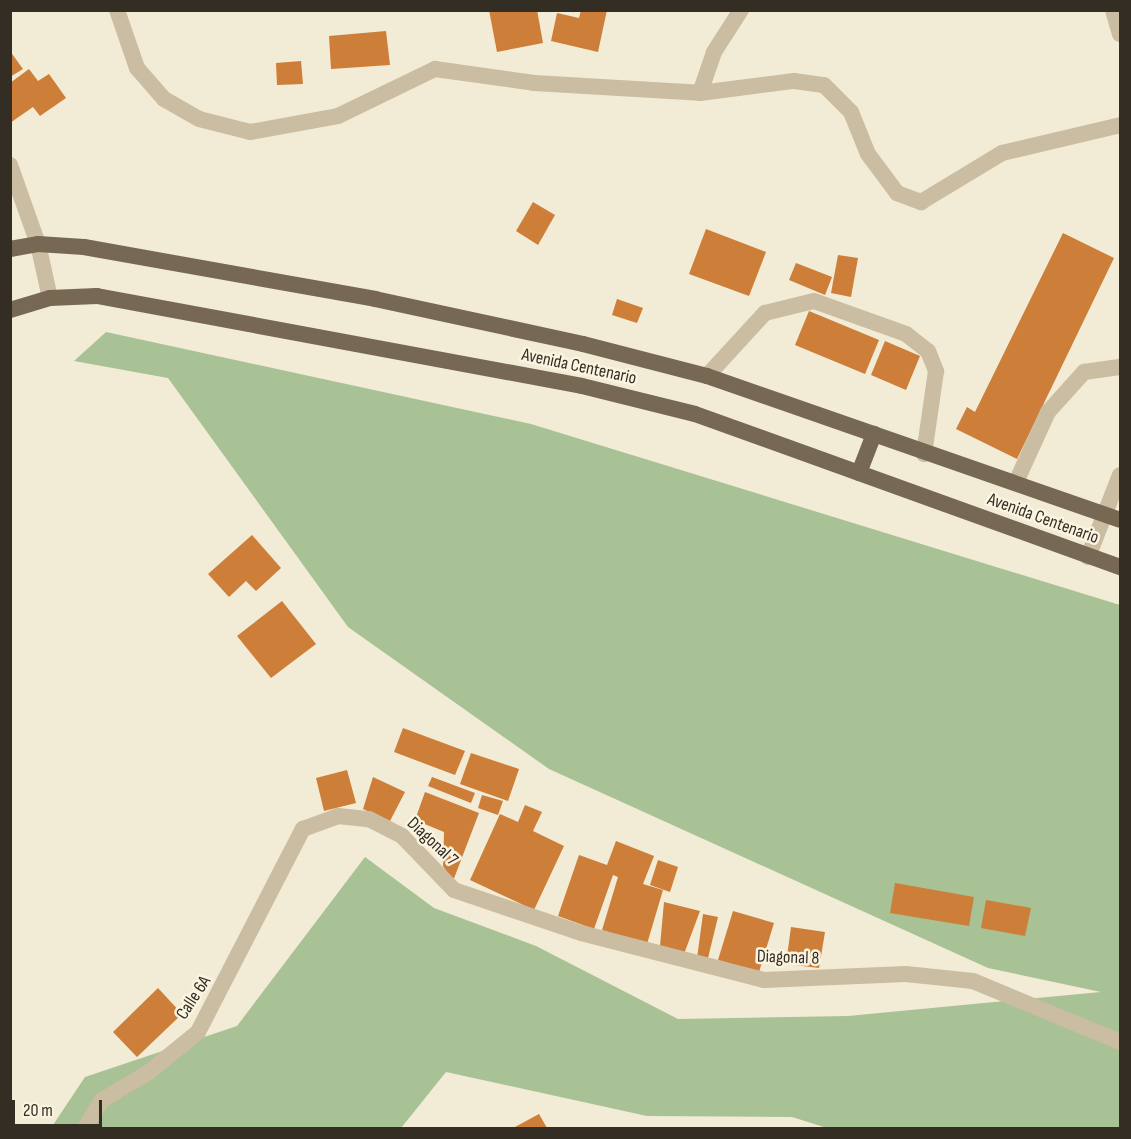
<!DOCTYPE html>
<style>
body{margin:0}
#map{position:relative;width:1131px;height:1139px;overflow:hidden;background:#f2ebd5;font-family:"Sofia Sans Condensed",sans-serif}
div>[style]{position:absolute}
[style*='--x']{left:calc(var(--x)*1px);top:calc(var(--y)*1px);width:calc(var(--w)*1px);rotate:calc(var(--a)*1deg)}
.green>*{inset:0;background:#a8c195}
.building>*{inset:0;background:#cd7e38}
.service>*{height:16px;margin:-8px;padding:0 8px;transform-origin:8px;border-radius:8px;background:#cabda1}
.minor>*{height:16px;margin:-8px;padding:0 8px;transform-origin:8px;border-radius:8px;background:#cabda1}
.tertiary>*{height:16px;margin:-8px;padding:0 8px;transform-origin:8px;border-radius:8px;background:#cabda1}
.primary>*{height:16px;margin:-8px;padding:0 8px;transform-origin:8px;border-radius:8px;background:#776854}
span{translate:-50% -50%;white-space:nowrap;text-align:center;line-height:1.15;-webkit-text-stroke:5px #faf4e1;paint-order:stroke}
.street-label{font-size:18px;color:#342d24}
.frame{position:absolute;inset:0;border:12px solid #342d24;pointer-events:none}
.scale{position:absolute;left:12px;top:1100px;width:90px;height:27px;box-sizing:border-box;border:3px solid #342d24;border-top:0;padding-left:8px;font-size:18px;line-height:21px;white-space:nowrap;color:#342d24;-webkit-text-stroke:4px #faf4e1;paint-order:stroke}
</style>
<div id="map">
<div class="green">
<div style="clip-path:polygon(106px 332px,531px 424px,1120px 605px,1120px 1128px,827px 1128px,792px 1117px,647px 1116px,446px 1072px,401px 1128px,51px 1128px,85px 1077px,237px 1026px,365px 857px,434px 908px,536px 946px,678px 1019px,848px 1016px,1101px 992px,988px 968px,549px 769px,348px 627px,168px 378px,74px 361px)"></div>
</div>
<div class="building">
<div style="clip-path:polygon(489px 10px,537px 10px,543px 43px,497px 52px)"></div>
<div style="clip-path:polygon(581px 10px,607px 10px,598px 52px,551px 41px,557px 13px,579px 18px)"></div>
<div style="clip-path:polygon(386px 31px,390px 65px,331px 69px,329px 36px)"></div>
<div style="clip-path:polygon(10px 51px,23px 69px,10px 77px)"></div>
<div style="clip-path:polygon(301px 61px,303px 84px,277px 85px,276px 63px)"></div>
<div style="clip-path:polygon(29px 69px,38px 81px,49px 74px,66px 98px,40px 116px,33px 107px,10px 123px,10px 83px)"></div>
<div style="clip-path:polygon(533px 202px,555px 215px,538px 245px,516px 231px)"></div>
<div style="clip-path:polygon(706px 229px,766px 252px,749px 296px,689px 274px)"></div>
<div style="clip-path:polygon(1063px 233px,1114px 258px,1017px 459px,956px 429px,967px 407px,975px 412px)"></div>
<div style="clip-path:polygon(838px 255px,858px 258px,851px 297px,831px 293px)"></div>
<div style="clip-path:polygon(796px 263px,832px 277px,825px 295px,789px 280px)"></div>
<div style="clip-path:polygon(617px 299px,643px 308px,637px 323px,612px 315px)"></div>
<div style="clip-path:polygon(809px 311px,879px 340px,865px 374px,795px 345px)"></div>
<div style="clip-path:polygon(885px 341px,920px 356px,906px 390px,871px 375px)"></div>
<div style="clip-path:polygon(252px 535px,281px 568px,256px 591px,246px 581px,229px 597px,208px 574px)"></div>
<div style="clip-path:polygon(282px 601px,316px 644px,271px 678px,237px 636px)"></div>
<div style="clip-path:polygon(403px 728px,465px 751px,455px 775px,394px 752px)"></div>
<div style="clip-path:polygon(471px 753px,519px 769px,508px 801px,460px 784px)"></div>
<div style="clip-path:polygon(347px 770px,356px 803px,324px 811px,316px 778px)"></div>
<div style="clip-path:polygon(373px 777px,405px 792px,390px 821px,363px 809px)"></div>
<div style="clip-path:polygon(432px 777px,475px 793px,471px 803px,428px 786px)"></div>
<div style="clip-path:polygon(425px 792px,479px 813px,453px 881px,443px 866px,444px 832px,415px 820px)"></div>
<div style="clip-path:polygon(482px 795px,503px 801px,498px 815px,478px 808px)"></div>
<div style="clip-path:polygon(525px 805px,542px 812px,533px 831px,564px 846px,534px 910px,470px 880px,500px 814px,518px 822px)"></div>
<div style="clip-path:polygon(616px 841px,654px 856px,643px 884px,663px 890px,647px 944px,602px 930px,618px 877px,613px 875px,594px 929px,558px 916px,579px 855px,607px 865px)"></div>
<div style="clip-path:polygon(658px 860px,678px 867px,670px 892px,650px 885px)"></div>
<div style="clip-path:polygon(895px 883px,974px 897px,969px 926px,890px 913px)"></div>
<div style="clip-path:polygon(986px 900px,1031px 908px,1025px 936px,981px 928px)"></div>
<div style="clip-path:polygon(664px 902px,700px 911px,684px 954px,660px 946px)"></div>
<div style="clip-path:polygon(733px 911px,774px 923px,759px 972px,718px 960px)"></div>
<div style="clip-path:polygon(703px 914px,718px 917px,708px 958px,697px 958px)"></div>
<div style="clip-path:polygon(791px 927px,825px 932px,819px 968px,786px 964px)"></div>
<div style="clip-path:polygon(158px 988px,182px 1014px,137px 1057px,113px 1032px)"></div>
<div style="clip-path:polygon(539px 1114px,547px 1128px,516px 1128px,515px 1127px)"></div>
</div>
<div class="service">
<div style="--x:700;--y:93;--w:43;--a:-71.1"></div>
<div style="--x:714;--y:52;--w:50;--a:-57.3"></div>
<div style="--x:10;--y:165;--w:84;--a:70.5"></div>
<div style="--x:38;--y:244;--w:55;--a:77.5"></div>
<div style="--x:707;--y:376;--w:86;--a:-47.4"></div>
<div style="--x:765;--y:313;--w:50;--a:-13.8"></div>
<div style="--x:814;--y:301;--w:98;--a:19.7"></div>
<div style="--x:906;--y:334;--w:28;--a:38"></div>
<div style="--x:928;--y:351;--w:22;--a:68"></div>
<div style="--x:936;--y:371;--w:84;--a:98.2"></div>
<div style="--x:1017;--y:480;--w:75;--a:-65.5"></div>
<div style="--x:1048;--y:412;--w:54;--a:-48"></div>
<div style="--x:1084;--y:372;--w:36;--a:-8"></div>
</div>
<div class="minor">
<div style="--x:117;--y:10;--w:61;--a:71"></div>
<div style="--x:137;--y:68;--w:41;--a:48.9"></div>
<div style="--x:164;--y:99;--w:40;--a:29.7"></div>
<div style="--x:199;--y:119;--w:53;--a:14.3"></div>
<div style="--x:250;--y:132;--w:89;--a:-10.3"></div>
<div style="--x:338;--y:116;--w:108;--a:-25.9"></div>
<div style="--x:435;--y:69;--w:100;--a:8"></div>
<div style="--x:534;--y:83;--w:166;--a:3.4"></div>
<div style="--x:700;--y:93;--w:95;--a:-7.3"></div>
<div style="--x:794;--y:81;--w:30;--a:8"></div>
<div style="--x:824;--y:85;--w:38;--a:45"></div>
<div style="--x:851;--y:112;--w:45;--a:68"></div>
<div style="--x:868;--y:154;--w:49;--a:53.4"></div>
<div style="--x:897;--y:193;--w:26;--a:21"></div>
<div style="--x:921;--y:202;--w:95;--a:-31.2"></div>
<div style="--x:1002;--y:153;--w:121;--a:-13.3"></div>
<div style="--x:1113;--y:10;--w:25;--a:74"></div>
<div style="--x:85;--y:1128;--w:33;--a:-59"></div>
<div style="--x:102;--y:1100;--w:55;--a:-30.8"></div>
<div style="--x:149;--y:1072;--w:63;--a:-39.2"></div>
<div style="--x:198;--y:1032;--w:229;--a:-62.7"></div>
<div style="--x:303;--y:829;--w:37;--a:-20"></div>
<div style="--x:338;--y:816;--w:31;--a:6"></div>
<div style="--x:369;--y:819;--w:37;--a:27"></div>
<div style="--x:402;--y:836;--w:75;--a:46.1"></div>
<div style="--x:454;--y:890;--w:134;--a:18.7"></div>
<div style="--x:581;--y:933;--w:189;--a:14.4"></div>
<div style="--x:764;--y:980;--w:142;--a:-2.4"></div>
<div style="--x:906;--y:974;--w:67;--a:6"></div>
<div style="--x:973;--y:981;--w:159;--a:22.5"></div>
</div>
<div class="tertiary">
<div style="--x:1088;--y:557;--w:88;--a:-68.7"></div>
</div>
<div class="primary">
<div style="--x:10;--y:249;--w:28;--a:-10"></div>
<div style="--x:38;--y:244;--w:46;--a:3.7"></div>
<div style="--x:84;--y:247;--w:296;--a:10.1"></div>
<div style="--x:375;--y:299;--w:213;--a:12.2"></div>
<div style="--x:583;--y:344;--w:128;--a:14.5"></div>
<div style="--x:707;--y:376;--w:437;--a:19.2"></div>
<div style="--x:10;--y:310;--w:42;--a:-16.7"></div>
<div style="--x:50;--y:298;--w:47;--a:-2.4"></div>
<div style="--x:97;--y:296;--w:493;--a:10.5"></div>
<div style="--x:582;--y:386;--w:116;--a:13.9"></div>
<div style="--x:695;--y:414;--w:452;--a:19.8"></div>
<div style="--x:859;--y:473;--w:42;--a:-69"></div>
</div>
<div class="street-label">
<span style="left:579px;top:367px;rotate:12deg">Avenida Centenario</span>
<span style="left:1043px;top:519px;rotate:20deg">Avenida Centenario</span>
<span style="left:432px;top:842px;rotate:43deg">Diagonal 7</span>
<span style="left:788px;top:958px;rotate:2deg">Diagonal 8</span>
<span style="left:194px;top:998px;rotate:-57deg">Calle 6A</span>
</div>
<div class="frame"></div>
<div class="scale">20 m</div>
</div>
